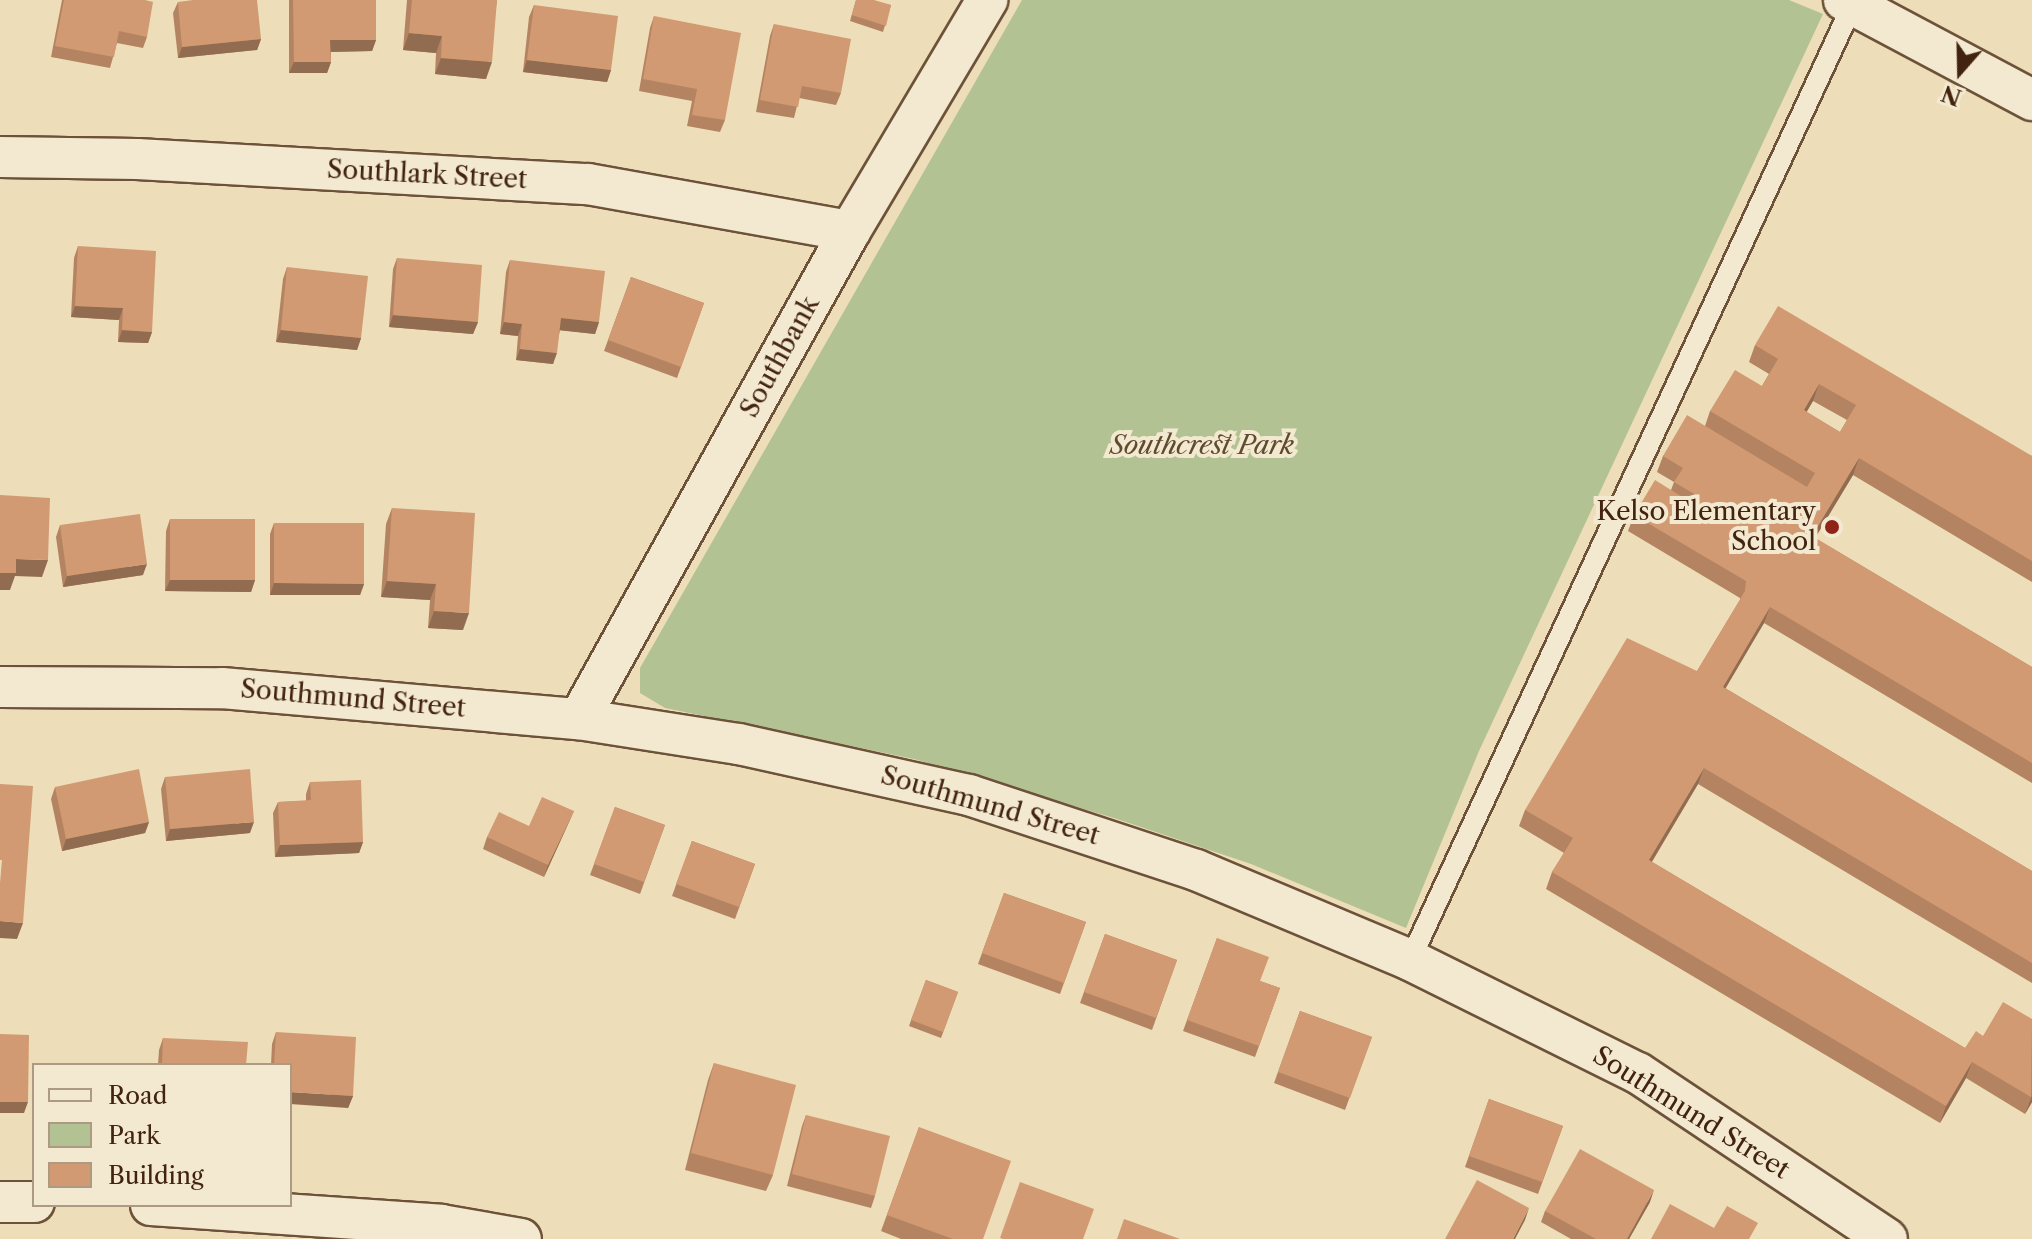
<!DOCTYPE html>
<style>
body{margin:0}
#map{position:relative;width:2032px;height:1239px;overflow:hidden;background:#edddb8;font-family:"Libre Caslon Text",serif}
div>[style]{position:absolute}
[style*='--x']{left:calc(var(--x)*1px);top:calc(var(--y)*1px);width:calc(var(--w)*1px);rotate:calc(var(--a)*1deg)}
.green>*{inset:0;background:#b3c293}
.roads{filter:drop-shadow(2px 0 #6d5239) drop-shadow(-2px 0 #6d5239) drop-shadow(0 2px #6d5239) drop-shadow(0 -2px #6d5239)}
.service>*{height:20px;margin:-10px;padding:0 10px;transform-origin:10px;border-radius:10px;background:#f3e9d1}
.minor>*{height:40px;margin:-20px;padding:0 20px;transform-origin:20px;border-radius:20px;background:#f3e9d1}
.wall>*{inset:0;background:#b48462}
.shaded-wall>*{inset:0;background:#926c50}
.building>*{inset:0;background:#d19a72}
.dots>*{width:22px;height:22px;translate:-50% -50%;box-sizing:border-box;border:4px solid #f3e9d1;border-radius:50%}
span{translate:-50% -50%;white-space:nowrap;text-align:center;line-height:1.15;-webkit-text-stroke:8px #f3e9d1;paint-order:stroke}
.street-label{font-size:26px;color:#42230f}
.park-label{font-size:26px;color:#5e4b30;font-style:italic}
.poi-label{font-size:26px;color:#42230f}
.right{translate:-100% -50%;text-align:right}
.legend{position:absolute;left:32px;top:1063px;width:260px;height:144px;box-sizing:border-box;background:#f3e9d1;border:2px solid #ac9a83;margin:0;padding:10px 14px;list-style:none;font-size:24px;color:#42230f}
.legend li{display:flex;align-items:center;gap:16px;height:40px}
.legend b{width:40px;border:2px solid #ac9a83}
.north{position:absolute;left:1920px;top:32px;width:80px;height:80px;-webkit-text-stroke:6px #f3e9d1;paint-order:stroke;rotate:200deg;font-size:22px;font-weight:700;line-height:32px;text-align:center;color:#42230f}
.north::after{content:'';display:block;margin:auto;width:28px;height:36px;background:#42230f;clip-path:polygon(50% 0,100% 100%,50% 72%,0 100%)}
</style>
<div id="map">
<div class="green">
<div style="clip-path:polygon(1022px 0,1789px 0,1823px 14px,1479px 751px,1406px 928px,1251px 864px,1114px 818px,914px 759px,665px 708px,640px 693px,640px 668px)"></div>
</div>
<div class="roads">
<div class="service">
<div style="--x:1410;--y:960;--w:1054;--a:-65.14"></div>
</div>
<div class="minor">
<div style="--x:1844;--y:0;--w:213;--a:28"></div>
<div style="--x:0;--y:157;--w:137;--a:0.8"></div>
<div style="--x:137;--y:159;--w:452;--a:3.2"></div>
<div style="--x:588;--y:184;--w:266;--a:10.2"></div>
<div style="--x:0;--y:687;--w:222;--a:0.3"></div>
<div style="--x:222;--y:688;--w:358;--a:5"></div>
<div style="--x:579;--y:719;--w:162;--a:8.9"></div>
<div style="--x:739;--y:744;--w:236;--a:12.5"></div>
<div style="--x:969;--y:795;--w:239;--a:18.3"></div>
<div style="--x:1196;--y:870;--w:232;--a:22.8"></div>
<div style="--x:1410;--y:960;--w:254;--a:26.4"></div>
<div style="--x:1638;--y:1073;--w:299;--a:33.7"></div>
<div style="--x:579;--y:719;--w:558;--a:-60.96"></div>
<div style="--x:850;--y:231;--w:269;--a:-59.3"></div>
<div style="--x:0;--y:1202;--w:34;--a:0"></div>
<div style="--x:151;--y:1205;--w:291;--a:3.9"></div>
<div style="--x:441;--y:1225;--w:81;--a:9.9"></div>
</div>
</div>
<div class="wall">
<div style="clip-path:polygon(62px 0,145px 0,147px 37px,143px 48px,117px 43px,110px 68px,51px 57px)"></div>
<div style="clip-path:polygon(289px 0,376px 0,376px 40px,372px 51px,331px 52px,331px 62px,327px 73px,289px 73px)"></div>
<div style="clip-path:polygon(407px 0,497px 0,486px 79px,435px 74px,436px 53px,403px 50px)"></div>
<div style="clip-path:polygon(856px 0,891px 5px,883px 32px,850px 21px)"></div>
<div style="clip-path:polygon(178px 2px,261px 39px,257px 50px,178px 58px,173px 13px)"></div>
<div style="clip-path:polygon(534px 5px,611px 70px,607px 82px,523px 72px,529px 17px)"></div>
<div style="clip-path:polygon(654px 16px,725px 120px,720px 132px,687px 126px,692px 101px,639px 91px,650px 28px)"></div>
<div style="clip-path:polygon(774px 24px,841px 93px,836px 105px,799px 98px,794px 118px,756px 112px,770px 36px)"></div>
<div style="clip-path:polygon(78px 246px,152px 332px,148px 343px,118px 342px,119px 320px,71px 317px,74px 258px)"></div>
<div style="clip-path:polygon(397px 258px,478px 322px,473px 334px,389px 327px,393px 269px)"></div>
<div style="clip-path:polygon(510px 260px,599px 322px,595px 334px,560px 330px,553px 364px,516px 360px,518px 336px,500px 334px,506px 272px)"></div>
<div style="clip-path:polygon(287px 267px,361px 338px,357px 350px,276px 342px,283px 279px)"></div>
<div style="clip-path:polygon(631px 277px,704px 303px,677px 378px,604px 351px)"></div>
<div style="clip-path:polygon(evenodd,1755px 345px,2032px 456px,2032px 582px,1853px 475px,1815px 538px,2032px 667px,2032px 783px,1764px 623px,1725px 688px,2032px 871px,2032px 983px,1698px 784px,1652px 862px,1965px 1048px,1983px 1036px,2032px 1019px,2032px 1102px,2025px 1114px,1966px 1078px,1940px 1123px,1546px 889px,1552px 872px,1564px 853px,1519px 826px,1525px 810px,1697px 671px,1740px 600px,1740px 598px,1628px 531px,1634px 515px,1671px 490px,1674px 482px,1657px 472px,1663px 456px,1705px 426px,1710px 411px,1762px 386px,1769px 374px,1749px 362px,1755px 345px,1813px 401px,1847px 420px,1840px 432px,1806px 412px,1813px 401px)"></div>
<div style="clip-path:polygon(392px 508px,463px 630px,428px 628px,430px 600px,381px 597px,386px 524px)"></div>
<div style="clip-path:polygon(170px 519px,255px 580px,251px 592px,165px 591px,166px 531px)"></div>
<div style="clip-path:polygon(274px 523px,364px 584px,360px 595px,270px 595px,270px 534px)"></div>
<div style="clip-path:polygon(60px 525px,143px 575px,63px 587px,56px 537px)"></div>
<div style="clip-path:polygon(165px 777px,250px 833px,166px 841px,161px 789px)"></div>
<div style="clip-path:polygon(310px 782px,363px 842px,359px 853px,275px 857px,273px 813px,278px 802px,306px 801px,306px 794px)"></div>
<div style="clip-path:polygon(55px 787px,149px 822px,145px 833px,62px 851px,51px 799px)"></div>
<div style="clip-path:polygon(615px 807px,665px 825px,640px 894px,590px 875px)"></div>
<div style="clip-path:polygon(574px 811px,544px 877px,483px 849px,487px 837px,529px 826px)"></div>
<div style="clip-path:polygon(692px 841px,755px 864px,735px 919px,672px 896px)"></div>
<div style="clip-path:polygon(1004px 893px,1086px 922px,1060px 994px,978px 964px)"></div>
<div style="clip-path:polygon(1105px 934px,1177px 960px,1152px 1030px,1080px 1003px)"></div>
<div style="clip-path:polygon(1217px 938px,1260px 981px,1280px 988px,1255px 1057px,1183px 1031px)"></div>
<div style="clip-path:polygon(926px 980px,958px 992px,941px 1038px,909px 1026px)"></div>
<div style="clip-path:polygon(1300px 1011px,1372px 1037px,1345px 1110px,1274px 1083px)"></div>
<div style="clip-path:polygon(276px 1032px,353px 1096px,348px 1108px,290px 1065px,271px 1065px,272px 1044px)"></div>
<div style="clip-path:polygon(163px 1038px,246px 1065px,158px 1065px,159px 1050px)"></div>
<div style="clip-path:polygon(714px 1063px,773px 1175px,766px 1191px,685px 1170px,708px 1080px)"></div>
<div style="clip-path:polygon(1489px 1099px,1563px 1126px,1538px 1194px,1465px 1167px)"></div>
<div style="clip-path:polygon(806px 1115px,875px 1196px,871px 1208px,787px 1186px,802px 1126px)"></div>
<div style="clip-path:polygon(919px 1127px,983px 1239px,901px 1239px,881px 1231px)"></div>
<div style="clip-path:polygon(1650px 1202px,1629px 1239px,1571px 1239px,1541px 1222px,1545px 1211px)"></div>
</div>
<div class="shaded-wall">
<div style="clip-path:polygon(409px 33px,442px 36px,436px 53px,403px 50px)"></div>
<div style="clip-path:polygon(261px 39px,257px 50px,178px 58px,182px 47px)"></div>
<div style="clip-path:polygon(330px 40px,376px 40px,372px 51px,326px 52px)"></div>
<div style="clip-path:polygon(441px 58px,492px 62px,486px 79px,435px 74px)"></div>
<div style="clip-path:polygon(527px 60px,611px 70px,607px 82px,523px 72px)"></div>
<div style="clip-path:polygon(294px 62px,331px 62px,327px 73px,289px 73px)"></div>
<div style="clip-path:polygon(75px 306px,123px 308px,119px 320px,71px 317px)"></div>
<div style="clip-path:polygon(393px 315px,478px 322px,473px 334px,389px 327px)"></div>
<div style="clip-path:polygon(561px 318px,599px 322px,595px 334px,557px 330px)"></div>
<div style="clip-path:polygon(504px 322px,522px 324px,518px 336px,500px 334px)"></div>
<div style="clip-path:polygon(122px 330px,152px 332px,148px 343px,118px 342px)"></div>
<div style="clip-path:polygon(281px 330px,361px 338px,357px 350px,276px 342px)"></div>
<div style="clip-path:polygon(520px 349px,557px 353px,553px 364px,516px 360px)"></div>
<div style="clip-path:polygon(1819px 384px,1813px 401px,1798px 427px,1804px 410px)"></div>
<div style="clip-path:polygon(1859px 458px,1853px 475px,1806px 553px,1812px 536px)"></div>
<div style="clip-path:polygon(16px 559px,48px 560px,42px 577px,15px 576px,10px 590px,0 590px,0 573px)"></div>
<div style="clip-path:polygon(147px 564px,143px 575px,63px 587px,67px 576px)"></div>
<div style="clip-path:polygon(170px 580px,255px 580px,251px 592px,165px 591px)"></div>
<div style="clip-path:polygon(387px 581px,436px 584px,430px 600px,381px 597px)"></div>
<div style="clip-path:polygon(274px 583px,364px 584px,360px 595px,270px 595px)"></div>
<div style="clip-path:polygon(1770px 607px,1764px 623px,1717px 703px,1723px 687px)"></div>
<div style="clip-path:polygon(434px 611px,469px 613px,463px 630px,428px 628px)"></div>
<div style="clip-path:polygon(1704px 768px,1698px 784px,1643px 876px,1649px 860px)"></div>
<div style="clip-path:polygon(574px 811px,544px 877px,548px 865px)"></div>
<div style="clip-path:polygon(149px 822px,145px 833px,62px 851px,66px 839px)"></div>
<div style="clip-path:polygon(254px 822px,250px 833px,166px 841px,170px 829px)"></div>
<div style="clip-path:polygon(363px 842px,359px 853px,275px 857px,280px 845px)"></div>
<div style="clip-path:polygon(0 921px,23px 923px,17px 939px,0 938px)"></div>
<div style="clip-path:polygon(1972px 1062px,1966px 1078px,1940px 1123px,1946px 1106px)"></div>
<div style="clip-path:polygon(290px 1092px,353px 1096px,348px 1108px,290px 1104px)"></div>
<div style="clip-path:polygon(2032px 1096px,2032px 1102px,2025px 1114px)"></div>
<div style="clip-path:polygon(0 1102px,28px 1102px,24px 1113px,0 1113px)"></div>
<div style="clip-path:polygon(1654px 1190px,1650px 1202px,1629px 1239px,1627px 1239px)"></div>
<div style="clip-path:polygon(1529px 1208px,1525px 1220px,1515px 1239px,1513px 1239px)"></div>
</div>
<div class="building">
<div style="clip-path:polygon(64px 0,145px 0,153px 2px,147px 37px,119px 31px,114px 57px,55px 46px)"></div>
<div style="clip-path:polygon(193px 0,257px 0,261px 39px,182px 47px,178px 2px)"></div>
<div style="clip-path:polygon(293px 0,376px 0,376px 40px,330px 40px,331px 62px,294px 62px)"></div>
<div style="clip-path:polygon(412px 0,497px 0,492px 62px,441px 58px,442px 36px,409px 33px)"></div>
<div style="clip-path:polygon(856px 0,874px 0,891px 5px,886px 26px,852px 15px)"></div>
<div style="clip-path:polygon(534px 5px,618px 16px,611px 70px,527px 60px)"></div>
<div style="clip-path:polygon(654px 16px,741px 33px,725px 120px,692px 115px,697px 89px,643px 79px)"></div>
<div style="clip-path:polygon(774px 24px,851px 39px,841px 93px,802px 86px,798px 107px,760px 100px)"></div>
<div style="clip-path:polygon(78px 246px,156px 251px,152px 332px,122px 330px,123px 308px,75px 306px)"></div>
<div style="clip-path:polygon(397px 258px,482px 265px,478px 322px,393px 315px)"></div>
<div style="clip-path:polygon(510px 260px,605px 271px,599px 322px,561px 318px,557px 353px,520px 349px,522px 324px,504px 322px)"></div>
<div style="clip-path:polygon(287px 267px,368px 276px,361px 338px,281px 330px)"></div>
<div style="clip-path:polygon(631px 277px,704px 303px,681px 367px,608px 340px)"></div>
<div style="clip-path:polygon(evenodd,1778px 306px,2032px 456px,2032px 561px,1859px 458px,1812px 536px,2032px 667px,2032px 763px,1770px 607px,1723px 687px,2032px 871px,2032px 963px,1704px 768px,1649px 860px,1965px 1048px,1976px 1031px,1983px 1036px,2003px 1002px,2032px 1019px,2031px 1097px,1972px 1062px,1946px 1106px,1552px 872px,1573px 838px,1525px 810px,1627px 638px,1697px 671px,1745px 591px,1746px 581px,1634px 515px,1655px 480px,1692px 503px,1696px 495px,1674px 482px,1683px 468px,1663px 456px,1687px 415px,1807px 487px,1815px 473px,1710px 411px,1735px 370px,1762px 386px,1778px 359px,1755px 345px,1778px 306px,1819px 384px,1856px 405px,1840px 432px,1804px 410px,1819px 384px)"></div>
<div style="clip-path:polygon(0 495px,50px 498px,48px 560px,16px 559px,16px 573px,0 573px)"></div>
<div style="clip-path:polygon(392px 508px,475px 513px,469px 613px,434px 611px,436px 584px,387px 581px)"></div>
<div style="clip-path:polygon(140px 514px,147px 564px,67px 576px,60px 525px)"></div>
<div style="clip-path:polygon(170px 519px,255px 519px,255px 580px,170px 580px)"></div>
<div style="clip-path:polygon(274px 523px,364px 523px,364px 584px,274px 583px)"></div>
<div style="clip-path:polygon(139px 769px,149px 822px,66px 839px,55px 787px)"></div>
<div style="clip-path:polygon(250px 769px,254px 822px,170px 829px,165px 777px)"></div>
<div style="clip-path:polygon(361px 780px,363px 842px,280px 845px,278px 802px,311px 800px,310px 782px)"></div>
<div style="clip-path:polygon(0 784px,33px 786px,23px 923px,0 921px,0 883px,2px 860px,0 860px)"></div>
<div style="clip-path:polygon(542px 797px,574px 811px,548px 865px,487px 837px,499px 812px,529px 826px)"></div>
<div style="clip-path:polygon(615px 807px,665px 825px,644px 882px,594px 864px)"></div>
<div style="clip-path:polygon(692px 841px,755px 864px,739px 907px,676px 884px)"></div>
<div style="clip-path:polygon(1004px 893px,1086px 922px,1064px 983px,982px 953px)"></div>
<div style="clip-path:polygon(1105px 934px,1177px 960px,1156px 1018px,1084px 992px)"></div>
<div style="clip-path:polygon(1217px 938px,1269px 957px,1260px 981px,1280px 988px,1259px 1046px,1187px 1020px)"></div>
<div style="clip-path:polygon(926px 980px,958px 992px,943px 1032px,911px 1020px)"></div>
<div style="clip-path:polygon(1300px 1011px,1372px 1037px,1350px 1098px,1278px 1072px)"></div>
<div style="clip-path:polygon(276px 1032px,356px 1037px,353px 1096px,290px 1092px,290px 1065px,274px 1065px)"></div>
<div style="clip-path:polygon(0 1034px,29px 1035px,28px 1102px,0 1102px)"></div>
<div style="clip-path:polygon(163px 1038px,248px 1042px,246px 1065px,162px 1065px)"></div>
<div style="clip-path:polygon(714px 1063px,796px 1085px,773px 1175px,691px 1153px)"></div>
<div style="clip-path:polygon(1489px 1099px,1563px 1126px,1542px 1182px,1469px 1156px)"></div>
<div style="clip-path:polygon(806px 1115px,890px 1136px,875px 1196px,792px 1174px)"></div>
<div style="clip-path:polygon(919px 1127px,1011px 1161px,983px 1239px,953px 1239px,887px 1215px)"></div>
<div style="clip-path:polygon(1580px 1149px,1654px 1190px,1627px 1239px,1596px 1239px,1545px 1211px)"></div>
<div style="clip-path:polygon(1477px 1180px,1529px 1208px,1513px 1239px,1445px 1239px)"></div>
<div style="clip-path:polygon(1020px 1182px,1094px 1209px,1083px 1239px,1003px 1239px,1000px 1238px)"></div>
<div style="clip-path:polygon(1670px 1204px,1714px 1228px,1727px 1206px,1758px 1223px,1749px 1239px,1651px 1239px)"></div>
<div style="clip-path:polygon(1124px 1219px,1180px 1239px,1117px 1239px)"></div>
</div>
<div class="dots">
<div style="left:1832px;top:527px;background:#8f2418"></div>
</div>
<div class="street-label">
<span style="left:427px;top:175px;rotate:3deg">Southlark Street</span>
<span style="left:780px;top:357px;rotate:-61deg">Southbank</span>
<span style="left:353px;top:699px;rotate:5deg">Southmund Street</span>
<span style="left:990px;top:806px;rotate:16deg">Southmund Street</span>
<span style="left:1691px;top:1113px;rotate:32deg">Southmund Street</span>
</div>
<div class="park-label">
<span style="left:1202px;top:446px">Southcrest Park</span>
</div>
<div class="poi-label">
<span class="right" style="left:1816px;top:527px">Kelso Elementary<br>School</span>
</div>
<ul class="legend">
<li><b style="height:10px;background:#f3e9d1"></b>Road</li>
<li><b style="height:22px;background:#b3c293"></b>Park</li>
<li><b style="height:22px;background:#d19a72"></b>Building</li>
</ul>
<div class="north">N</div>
</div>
